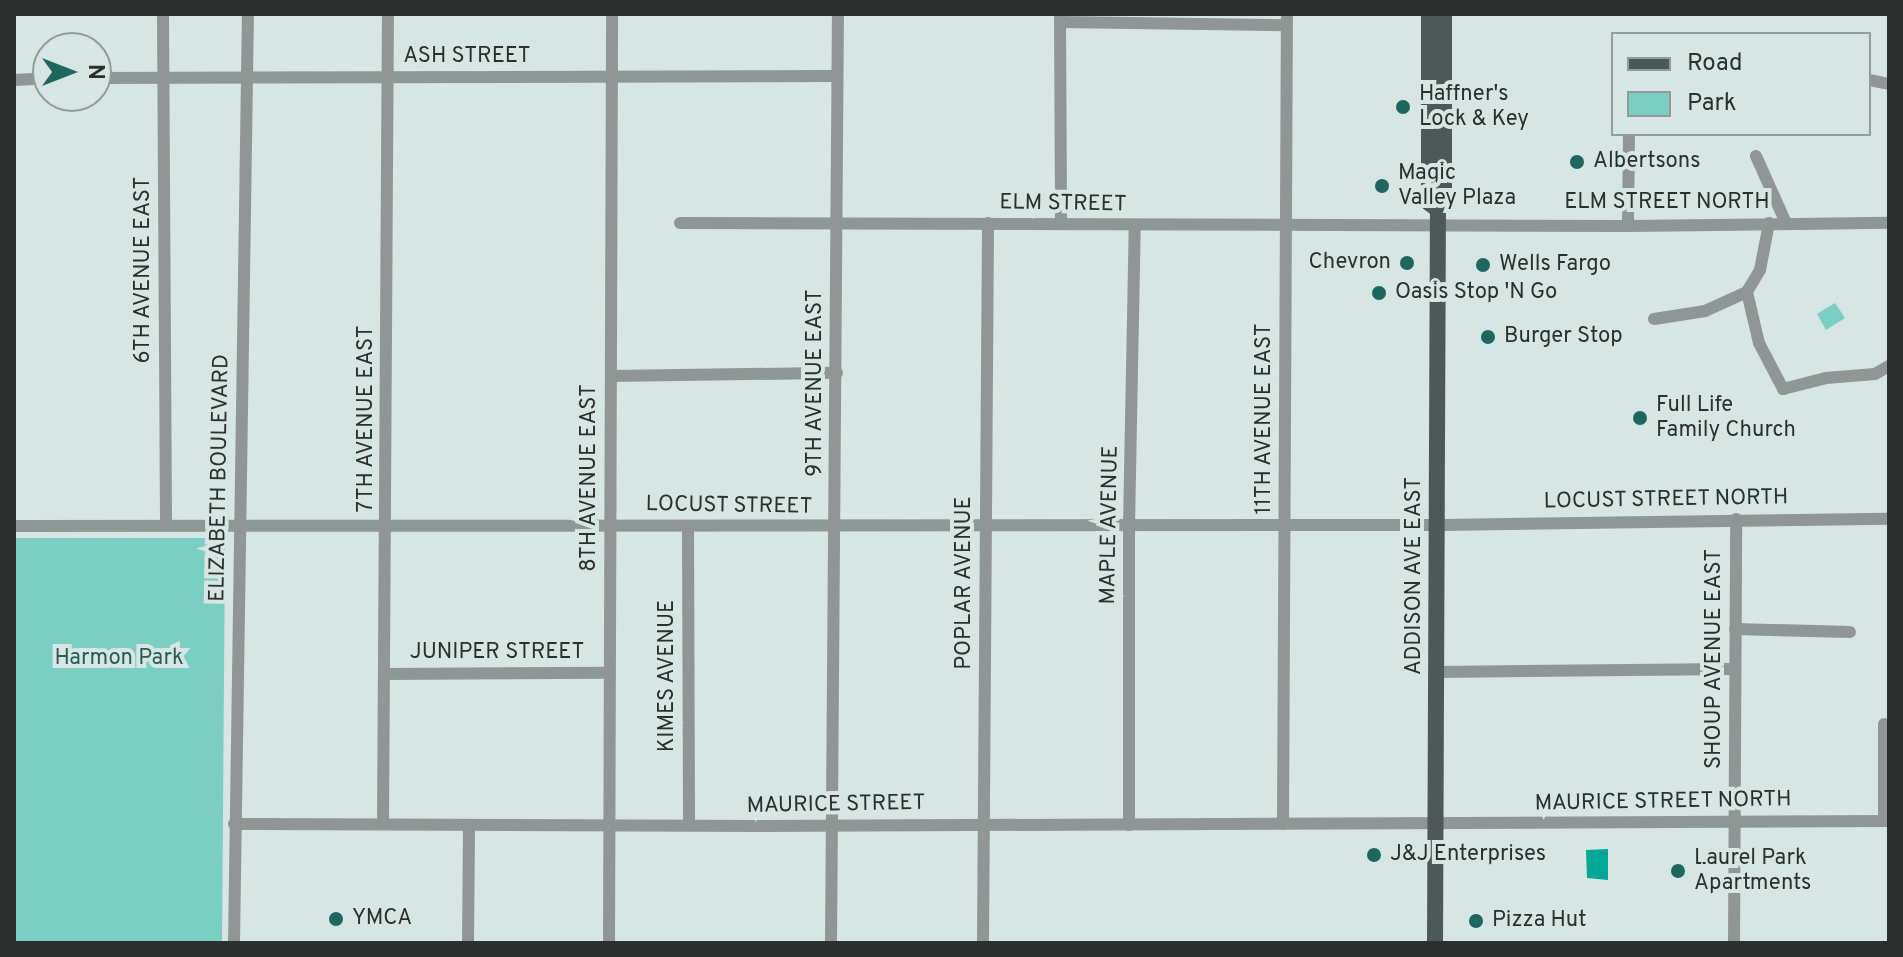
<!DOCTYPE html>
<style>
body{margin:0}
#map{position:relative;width:1903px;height:957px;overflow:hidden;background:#d7e5e3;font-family:Overpass,sans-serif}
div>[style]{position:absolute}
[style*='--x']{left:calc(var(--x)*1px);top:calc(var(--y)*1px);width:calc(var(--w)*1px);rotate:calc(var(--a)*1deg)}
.green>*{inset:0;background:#7bcec2}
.water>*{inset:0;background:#04a697}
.minor>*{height:12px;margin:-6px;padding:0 6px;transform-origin:6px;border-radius:6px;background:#909695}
.major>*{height:16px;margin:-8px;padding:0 8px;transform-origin:8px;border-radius:8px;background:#4e5957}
.dots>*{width:22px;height:22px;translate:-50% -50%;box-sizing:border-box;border:4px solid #d7e5e3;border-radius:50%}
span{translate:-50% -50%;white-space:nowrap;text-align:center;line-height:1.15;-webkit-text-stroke:8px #d7e5e3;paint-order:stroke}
.street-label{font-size:22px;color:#2b302f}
.poi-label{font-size:22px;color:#2b302f}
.left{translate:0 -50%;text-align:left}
.right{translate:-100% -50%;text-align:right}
.park-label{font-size:22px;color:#285d56}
.frame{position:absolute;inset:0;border:16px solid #2b302f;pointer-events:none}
.legend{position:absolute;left:1611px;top:32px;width:260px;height:104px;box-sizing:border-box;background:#d7e5e3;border:2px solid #929d9b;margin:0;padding:10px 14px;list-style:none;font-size:24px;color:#2b302f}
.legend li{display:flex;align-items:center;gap:16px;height:40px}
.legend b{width:40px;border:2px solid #929d9b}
.north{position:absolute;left:32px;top:32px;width:80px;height:80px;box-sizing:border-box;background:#d7e5e3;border:2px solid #929d9b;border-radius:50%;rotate:90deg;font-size:22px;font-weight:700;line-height:32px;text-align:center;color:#2b302f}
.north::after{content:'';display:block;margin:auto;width:28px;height:36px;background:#1d675e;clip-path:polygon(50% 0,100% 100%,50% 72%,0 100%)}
</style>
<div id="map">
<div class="green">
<div style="clip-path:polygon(1835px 303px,1845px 318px,1826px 330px,1817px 314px)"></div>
<div style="clip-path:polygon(14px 538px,220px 538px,225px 543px,222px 943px,14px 943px)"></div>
</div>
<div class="water">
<div style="clip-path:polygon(1608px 849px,1608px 880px,1587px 878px,1586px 850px)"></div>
</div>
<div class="minor">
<div style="--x:163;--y:14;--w:511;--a:89.66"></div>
<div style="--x:1060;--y:17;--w:205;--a:89.7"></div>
<div style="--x:1060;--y:22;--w:226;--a:0.8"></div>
<div style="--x:96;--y:78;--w:741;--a:-0.15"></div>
<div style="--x:14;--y:80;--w:34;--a:-3"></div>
<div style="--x:1869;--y:80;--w:20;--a:11"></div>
<div style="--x:1756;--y:156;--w:73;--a:65.9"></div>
<div style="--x:680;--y:223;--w:948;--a:0.18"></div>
<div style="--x:1628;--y:226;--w:261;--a:-0.7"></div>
<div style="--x:1769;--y:223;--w:48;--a:100.8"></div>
<div style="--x:1760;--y:270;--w:26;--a:121"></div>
<div style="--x:1747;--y:292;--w:52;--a:76.8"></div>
<div style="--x:1759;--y:343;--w:52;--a:62.4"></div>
<div style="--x:1783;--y:389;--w:44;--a:-14.3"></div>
<div style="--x:1826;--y:378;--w:49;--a:-4.7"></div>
<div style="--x:1875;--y:374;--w:16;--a:-30"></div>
<div style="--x:1628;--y:226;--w:92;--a:-89.4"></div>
<div style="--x:1654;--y:319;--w:52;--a:-8.9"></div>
<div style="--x:1705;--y:311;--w:46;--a:-24.3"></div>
<div style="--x:611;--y:376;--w:226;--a:-0.8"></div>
<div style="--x:14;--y:526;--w:1429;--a:-0.04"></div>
<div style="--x:1443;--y:525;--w:446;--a:-0.8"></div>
<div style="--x:688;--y:528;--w:297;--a:89.8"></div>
<div style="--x:1735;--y:629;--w:115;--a:1.5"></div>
<div style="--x:1436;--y:672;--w:298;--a:-0.6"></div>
<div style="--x:385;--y:674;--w:224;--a:-0.3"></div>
<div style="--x:1884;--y:821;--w:97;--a:-90"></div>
<div style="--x:234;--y:824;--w:526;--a:0.22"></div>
<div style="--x:760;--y:826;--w:1129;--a:-0.25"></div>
<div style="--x:383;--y:824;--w:810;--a:-89.65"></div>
<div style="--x:1283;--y:824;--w:810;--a:-89.72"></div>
<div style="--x:1129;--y:825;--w:299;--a:-90"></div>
<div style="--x:1129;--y:526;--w:301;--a:-88.9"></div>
<div style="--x:234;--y:943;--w:929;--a:-89.14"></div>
<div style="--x:468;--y:943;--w:118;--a:-89.5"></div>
<div style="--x:609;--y:943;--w:929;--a:-89.81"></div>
<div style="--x:831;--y:943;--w:929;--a:-89.57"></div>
<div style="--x:983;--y:943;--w:720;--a:-89.6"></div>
<div style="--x:1734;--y:943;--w:424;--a:-89.7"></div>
</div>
<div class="major">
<div style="--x:1429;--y:14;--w:189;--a:90"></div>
<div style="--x:1429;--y:203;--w:11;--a:38"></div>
<div style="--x:1435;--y:943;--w:733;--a:-89.77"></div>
<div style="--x:1438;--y:210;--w:9;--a:-49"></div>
<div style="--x:1444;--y:203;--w:189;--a:-90"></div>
</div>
<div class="dots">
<div style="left:1403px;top:107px;background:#1d675e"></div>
<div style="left:1577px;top:162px;background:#1d675e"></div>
<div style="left:1382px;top:186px;background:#1d675e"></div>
<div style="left:1407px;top:263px;background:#1d675e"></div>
<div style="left:1483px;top:265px;background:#1d675e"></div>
<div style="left:1379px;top:293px;background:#1d675e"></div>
<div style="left:1488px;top:337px;background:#1d675e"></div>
<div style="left:1640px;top:418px;background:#1d675e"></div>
<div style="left:1374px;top:855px;background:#1d675e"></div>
<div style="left:1678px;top:871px;background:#1d675e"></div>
<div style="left:336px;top:919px;background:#1d675e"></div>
<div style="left:1476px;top:921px;background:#1d675e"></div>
</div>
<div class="street-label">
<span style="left:467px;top:57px">ASH STREET</span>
<span style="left:1667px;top:203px">ELM STREET NORTH</span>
<span style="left:1063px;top:204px;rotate:1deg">ELM STREET</span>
<span style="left:144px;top:270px;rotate:-90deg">6TH AVENUE EAST</span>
<span style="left:816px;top:383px;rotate:-90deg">9TH AVENUE EAST</span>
<span style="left:367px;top:419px;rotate:-90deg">7TH AVENUE EAST</span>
<span style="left:1265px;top:419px;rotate:-90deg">11TH AVENUE EAST</span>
<span style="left:220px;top:478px;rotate:-89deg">ELIZABETH BOULEVARD</span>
<span style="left:590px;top:478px;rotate:-90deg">8TH AVENUE EAST</span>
<span style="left:1666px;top:500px;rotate:-1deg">LOCUST STREET NORTH</span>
<span style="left:729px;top:506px;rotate:1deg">LOCUST STREET</span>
<span style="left:1110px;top:525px;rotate:-89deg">MAPLE AVENUE</span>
<span style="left:1415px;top:576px;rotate:-90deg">ADDISON AVE EAST</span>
<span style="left:965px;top:583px;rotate:-90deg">POPLAR AVENUE</span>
<span style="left:497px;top:653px">JUNIPER STREET</span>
<span style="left:1715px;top:659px;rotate:-90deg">SHOUP AVENUE EAST</span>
<span style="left:668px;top:676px;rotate:-90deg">KIMES AVENUE</span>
<span style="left:1663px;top:802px;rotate:-1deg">MAURICE STREET NORTH</span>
<span style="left:836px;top:805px;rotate:-1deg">MAURICE STREET</span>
</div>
<div class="poi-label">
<span class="left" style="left:1419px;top:107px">Haffner's<br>Lock &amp; Key</span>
<span class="left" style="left:1593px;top:162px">Albertsons</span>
<span class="left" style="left:1398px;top:186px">Magic<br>Valley Plaza</span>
<span class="right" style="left:1391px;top:263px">Chevron</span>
<span class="left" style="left:1499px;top:265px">Wells Fargo</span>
<span class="left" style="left:1395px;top:293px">Oasis Stop 'N Go</span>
<span class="left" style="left:1504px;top:337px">Burger Stop</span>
<span class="left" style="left:1656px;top:418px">Full Life<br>Family Church</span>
<span class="left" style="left:1390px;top:855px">J&amp;J Enterprises</span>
<span class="left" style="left:1694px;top:871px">Laurel Park<br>Apartments</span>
<span class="left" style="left:352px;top:919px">YMCA</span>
<span class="left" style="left:1492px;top:921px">Pizza Hut</span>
</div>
<div class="park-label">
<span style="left:119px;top:659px">Harmon Park</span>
</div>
<div class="frame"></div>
<ul class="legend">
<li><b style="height:10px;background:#4e5957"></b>Road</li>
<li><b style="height:22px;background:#7bcec2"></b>Park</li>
</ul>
<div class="north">N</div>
</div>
